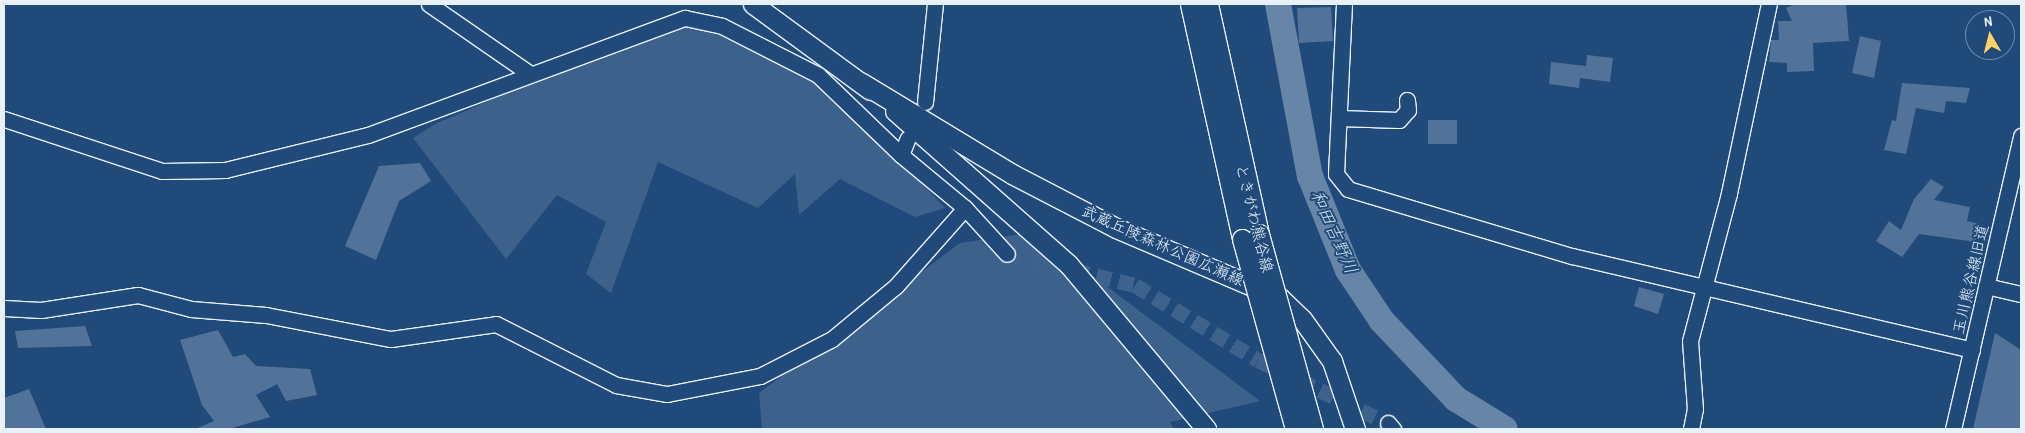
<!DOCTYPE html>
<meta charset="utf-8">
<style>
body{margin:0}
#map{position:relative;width:2025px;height:433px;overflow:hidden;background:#1f4a7a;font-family:"Patrick Hand","Klee One",sans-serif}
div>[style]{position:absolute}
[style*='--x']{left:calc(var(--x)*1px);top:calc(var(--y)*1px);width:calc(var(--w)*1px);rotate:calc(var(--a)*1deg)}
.green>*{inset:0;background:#3c628c}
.river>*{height:26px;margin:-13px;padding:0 13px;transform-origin:13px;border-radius:13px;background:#6685a7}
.building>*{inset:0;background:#517399}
.minor-tunnel>*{height:15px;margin-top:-7.5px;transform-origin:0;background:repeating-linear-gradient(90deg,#3d638d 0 15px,transparent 0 23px)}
.roads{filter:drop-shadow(1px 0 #e8f1f8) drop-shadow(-1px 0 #e8f1f8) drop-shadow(0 1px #e8f1f8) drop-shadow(0 -1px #e8f1f8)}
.minor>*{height:15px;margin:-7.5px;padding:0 7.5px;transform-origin:7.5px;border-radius:7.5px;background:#1f4a7a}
.major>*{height:19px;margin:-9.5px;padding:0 9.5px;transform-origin:9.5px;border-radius:9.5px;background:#1f4a7a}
.bridges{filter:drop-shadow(1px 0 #e8f1f8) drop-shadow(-1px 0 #e8f1f8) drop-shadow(0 1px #e8f1f8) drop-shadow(0 -1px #e8f1f8)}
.major-bridge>*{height:19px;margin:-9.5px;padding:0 9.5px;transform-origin:9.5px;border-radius:9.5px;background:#1f4a7a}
span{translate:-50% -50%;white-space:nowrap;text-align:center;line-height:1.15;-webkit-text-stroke:4px #1f4a7a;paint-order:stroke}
.street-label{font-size:16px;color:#e8f1f8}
.water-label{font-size:18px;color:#d4e1ec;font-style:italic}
.frame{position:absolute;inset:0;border:5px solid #e8f1f8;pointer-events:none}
.north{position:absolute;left:1965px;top:10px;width:50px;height:50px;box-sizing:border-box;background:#1f4a7a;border:1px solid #6f8dac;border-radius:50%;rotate:352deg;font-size:14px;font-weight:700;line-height:20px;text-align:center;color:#e8f1f8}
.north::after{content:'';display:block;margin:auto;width:18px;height:22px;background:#ffd166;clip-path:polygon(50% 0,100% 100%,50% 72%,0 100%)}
</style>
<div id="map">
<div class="green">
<div style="clip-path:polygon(685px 18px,837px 93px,945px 208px,915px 217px,840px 179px,799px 215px,795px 174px,758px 208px,658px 162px,611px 293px,586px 274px,606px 222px,557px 195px,506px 259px,413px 138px,437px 123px)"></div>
<div style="clip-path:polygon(1034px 232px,1260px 401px,1170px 422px,1174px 429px,762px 429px,759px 393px,960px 243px)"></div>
</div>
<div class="river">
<div style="--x:1278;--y:4;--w:175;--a:79.5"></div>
<div style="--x:1310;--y:176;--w:101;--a:68"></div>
<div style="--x:1348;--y:270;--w:61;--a:56.3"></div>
<div style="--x:1382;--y:321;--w:108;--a:46.5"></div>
<div style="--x:1456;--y:399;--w:57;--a:31.5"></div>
</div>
<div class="building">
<div style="clip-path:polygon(1795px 4px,1846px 4px,1849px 41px,1813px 43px,1814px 71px,1787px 72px,1787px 63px,1769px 62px,1771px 40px,1779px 40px,1778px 21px,1792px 21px,1786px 8px)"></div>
<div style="clip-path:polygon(1331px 7px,1333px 41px,1299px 43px,1297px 8px)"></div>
<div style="clip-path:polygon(1860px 36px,1881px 41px,1874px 78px,1852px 73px)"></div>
<div style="clip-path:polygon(1587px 55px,1613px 58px,1610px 82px,1580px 78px,1579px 88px,1549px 84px,1551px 62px,1586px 66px)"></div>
<div style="clip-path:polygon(1902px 83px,1970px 88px,1966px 103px,1946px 101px,1944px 113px,1916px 108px,1906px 154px,1884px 150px,1892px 120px,1896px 121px)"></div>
<div style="clip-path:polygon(1428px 120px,1457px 120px,1457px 144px,1428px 144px)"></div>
<div style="clip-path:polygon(420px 163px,431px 181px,399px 201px,376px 260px,345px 246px,379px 166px)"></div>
<div style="clip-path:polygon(1931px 179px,1944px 187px,1934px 200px,1970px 207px,1967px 221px,1980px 224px,1976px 242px,1919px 234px,1902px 257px,1876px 241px,1889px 221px,1901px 230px,1914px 199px)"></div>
<div style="clip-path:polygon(1639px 287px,1664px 294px,1658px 314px,1634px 306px)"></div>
<div style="clip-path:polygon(85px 326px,92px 346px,18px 348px,15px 331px)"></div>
<div style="clip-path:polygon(218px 330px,233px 357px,245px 354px,256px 366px,310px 369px,317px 395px,286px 401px,277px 384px,256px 395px,270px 417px,229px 429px,195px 429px,214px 421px,202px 405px,180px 340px)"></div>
<div style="clip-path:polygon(1995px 333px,2021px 350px,2021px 429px,1973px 429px)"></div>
<div style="clip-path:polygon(29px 389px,46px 429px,4px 429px,4px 398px)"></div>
</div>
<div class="minor-tunnel">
<div style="--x:1007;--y:254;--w:132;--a:13.6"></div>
<div style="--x:1135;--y:285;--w:144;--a:31.4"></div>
<div style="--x:1258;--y:360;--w:144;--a:25.9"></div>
</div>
<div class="roads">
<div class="minor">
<div style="--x:429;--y:4;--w:123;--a:34.7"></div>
<div style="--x:1344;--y:4;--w:170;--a:92.7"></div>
<div style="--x:1336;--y:174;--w:19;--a:51"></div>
<div style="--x:1348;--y:189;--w:234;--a:16.7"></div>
<div style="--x:1572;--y:256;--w:411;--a:13.2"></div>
<div style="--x:925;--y:102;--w:99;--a:-84.2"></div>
<div style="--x:1339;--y:118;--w:60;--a:1.9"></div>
<div style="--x:1399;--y:120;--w:13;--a:-48"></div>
<div style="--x:1408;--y:110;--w:10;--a:-96"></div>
<div style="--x:4;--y:119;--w:166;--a:18.2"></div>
<div style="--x:162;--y:171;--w:63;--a:-0.9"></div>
<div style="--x:225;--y:170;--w:147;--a:-13.8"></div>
<div style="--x:368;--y:135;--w:338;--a:-20.3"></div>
<div style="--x:685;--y:18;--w:38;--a:12"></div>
<div style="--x:722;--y:26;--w:108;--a:27"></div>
<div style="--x:818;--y:75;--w:115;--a:43.9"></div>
<div style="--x:901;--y:155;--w:83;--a:39.6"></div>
<div style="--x:965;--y:208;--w:62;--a:47.6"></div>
<div style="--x:901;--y:155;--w:18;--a:-68"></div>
<div style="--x:1986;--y:286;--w:36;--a:13"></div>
<div style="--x:4;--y:308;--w:37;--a:3"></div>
<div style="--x:41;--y:310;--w:98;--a:-8.8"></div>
<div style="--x:138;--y:295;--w:55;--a:14.8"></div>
<div style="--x:191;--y:309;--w:75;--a:4.6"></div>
<div style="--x:266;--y:315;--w:127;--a:10.9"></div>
<div style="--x:391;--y:339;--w:106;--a:-8.1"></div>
<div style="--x:496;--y:324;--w:135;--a:26.9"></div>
<div style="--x:616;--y:385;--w:52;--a:10"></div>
<div style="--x:667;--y:394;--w:95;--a:-11"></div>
<div style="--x:760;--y:376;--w:81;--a:-27.2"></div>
<div style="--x:832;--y:339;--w:83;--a:-39.6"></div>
<div style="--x:896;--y:286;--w:104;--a:-48.5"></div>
<div style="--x:1388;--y:423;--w:8;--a:50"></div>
<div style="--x:1691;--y:429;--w:20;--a:-79"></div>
<div style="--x:1695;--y:409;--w:68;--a:-94.2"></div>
<div style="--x:1690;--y:341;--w:153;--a:-75.2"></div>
<div style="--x:1729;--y:193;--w:193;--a:-78.1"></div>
<div style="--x:1953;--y:429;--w:301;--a:-76.9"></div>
</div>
<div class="major">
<div style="--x:753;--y:4;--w:145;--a:36.3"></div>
<div style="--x:1190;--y:4;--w:241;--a:77.5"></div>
<div style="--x:1208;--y:4;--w:236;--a:77.5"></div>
<div style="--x:862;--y:83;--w:175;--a:31.2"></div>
<div style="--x:1012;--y:174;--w:117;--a:27.4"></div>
<div style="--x:1116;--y:228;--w:178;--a:23.1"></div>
<div style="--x:1280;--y:298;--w:30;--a:44"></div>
<div style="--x:1302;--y:319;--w:52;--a:54.5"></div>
<div style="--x:1332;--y:361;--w:72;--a:71.3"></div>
<div style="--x:895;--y:111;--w:232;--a:41.5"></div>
<div style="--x:1069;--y:265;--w:214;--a:50.1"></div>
</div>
</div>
<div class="bridges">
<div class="major-bridge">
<div style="--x:1259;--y:234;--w:202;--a:74.5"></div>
<div style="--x:1242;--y:239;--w:197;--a:74.4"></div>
</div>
</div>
<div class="street-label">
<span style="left:1255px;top:218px;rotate:76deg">ときがわ熊谷線</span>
<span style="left:1163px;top:245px;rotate:24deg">武蔵丘陵森林公園広瀬線</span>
<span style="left:1970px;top:279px;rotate:-77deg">玉川熊谷線旧道</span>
</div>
<div class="water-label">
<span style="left:1334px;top:232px;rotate:66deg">和田吉野川</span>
</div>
<div class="frame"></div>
<div class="north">N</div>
</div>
